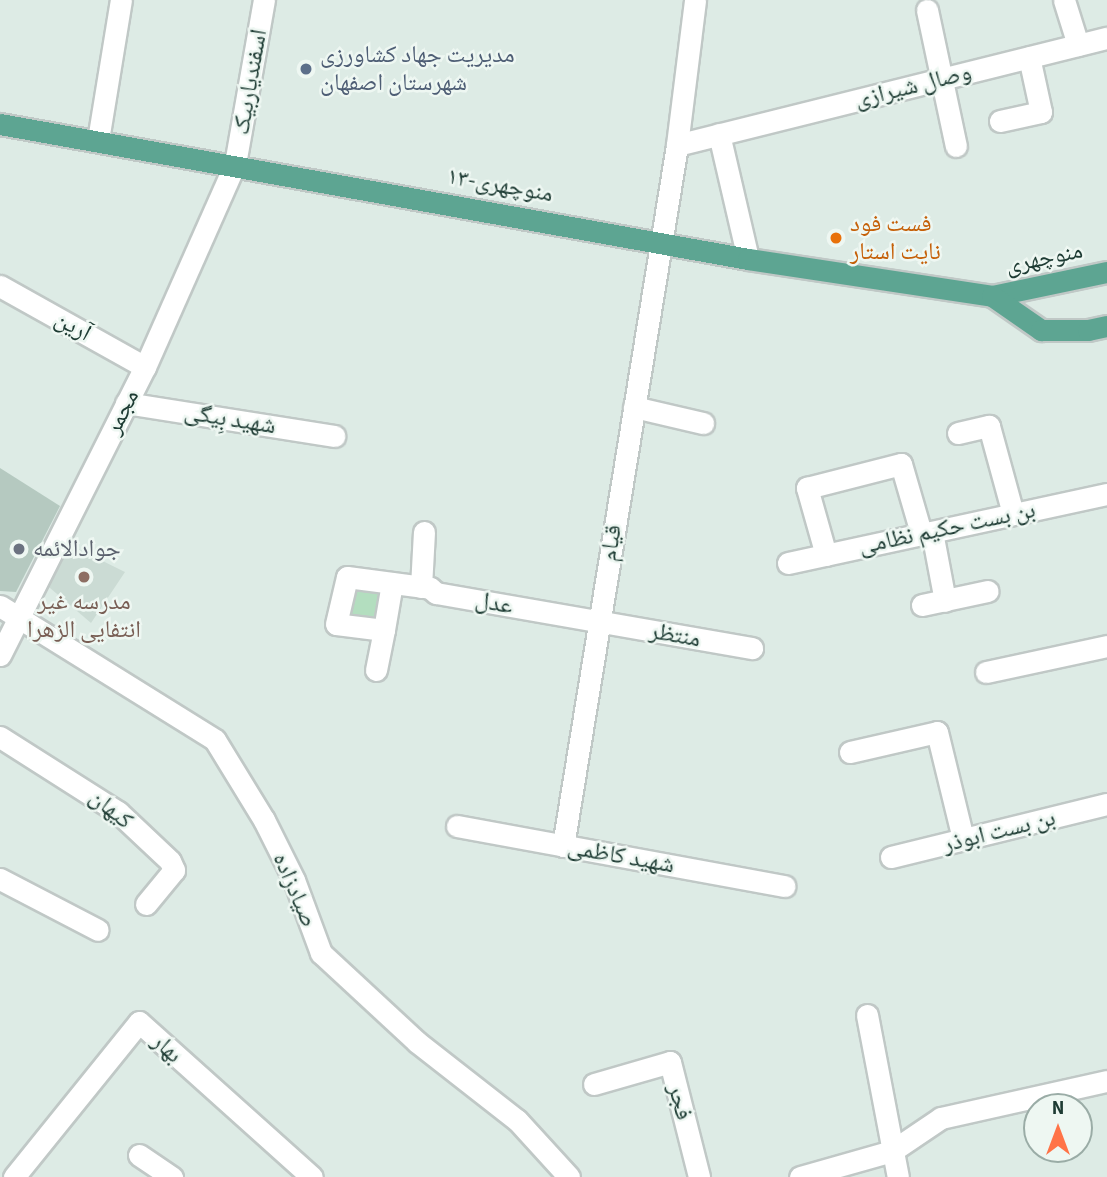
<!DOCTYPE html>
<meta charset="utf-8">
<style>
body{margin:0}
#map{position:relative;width:1107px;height:1177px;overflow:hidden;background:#ddebe5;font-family:"Source Sans 3","Noto Naskh Arabic",sans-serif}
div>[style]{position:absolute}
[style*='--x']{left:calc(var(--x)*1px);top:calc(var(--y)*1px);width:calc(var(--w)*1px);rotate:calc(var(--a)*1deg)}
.built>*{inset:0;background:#cbdbd4}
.green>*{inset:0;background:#b3debf}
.building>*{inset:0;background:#b5c9c0}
.roads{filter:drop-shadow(2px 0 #c0c8c6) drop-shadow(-2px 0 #c0c8c6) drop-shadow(0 2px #c0c8c6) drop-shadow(0 -2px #c0c8c6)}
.minor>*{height:21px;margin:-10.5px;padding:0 10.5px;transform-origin:10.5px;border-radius:10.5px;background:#fff}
.major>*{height:21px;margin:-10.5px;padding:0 10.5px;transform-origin:10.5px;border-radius:10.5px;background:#5da592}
.dots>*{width:19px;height:19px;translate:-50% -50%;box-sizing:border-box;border:4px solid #eef7f2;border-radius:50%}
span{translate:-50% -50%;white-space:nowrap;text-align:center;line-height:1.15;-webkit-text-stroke:5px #eef7f2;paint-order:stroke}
.service-label{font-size:24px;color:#4e5e75}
.left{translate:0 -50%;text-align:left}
.street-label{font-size:24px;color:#1d3b33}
.food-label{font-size:24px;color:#c56008}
.worship-label{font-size:24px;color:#5b616d}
.education-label{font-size:24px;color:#785e54}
.north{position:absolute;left:1023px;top:1093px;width:70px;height:70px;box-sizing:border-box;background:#eef7f2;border:2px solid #9aaca6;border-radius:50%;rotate:0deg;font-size:19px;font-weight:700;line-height:28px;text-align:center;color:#1d3b33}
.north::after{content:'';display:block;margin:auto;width:24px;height:32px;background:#ff7347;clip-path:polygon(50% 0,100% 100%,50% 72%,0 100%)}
</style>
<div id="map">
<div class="built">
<div style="clip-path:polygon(62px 541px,125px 572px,91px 623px,43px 582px)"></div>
</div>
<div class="green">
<div style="clip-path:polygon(352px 583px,384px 588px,378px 621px,344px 618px)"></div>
</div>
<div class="building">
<div style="clip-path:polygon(0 468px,60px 506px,16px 592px,0 591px)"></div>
</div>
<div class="roads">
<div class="minor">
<div style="--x:1064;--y:0;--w:47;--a:72.7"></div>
<div style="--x:927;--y:10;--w:139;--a:78"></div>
<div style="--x:1000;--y:121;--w:42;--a:-12.4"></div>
<div style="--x:1041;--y:112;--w:56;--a:-102.3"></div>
<div style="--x:719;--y:134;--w:128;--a:76.9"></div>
<div style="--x:98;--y:140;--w:142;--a:-80.7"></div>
<div style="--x:677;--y:145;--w:443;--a:-14"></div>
<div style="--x:0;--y:286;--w:166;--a:29.2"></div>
<div style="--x:126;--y:403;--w:211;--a:9"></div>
<div style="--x:634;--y:407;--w:71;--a:13.1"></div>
<div style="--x:958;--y:433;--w:32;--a:-13"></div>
<div style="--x:989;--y:426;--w:91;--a:74.7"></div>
<div style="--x:932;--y:532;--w:70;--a:79.3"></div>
<div style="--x:826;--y:555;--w:70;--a:-105.8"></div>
<div style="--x:807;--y:488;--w:97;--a:-14.3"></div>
<div style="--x:901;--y:464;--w:72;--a:73.8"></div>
<div style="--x:788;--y:563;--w:326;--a:-12.2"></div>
<div style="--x:392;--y:583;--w:48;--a:99.7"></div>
<div style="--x:384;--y:630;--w:48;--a:-172.9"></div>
<div style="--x:336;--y:624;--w:48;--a:-76.8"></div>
<div style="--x:347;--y:577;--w:84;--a:7.5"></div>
<div style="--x:430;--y:588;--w:8;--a:40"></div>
<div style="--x:436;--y:593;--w:321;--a:9.9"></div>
<div style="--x:421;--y:587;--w:55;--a:-86.9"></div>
<div style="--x:922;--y:605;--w:67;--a:-12"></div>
<div style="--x:0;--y:606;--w:253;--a:31.9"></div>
<div style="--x:215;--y:740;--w:94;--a:58.5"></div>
<div style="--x:264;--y:820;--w:67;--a:63.4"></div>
<div style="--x:294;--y:880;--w:78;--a:69.7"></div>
<div style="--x:321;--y:953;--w:131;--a:42.8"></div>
<div style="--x:417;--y:1042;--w:127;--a:38"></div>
<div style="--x:517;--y:1120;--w:77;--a:47.6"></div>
<div style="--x:0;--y:655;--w:322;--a:-63.3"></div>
<div style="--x:145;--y:367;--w:222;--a:-66.1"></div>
<div style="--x:235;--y:164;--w:167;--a:-80"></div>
<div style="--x:376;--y:670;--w:41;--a:-78.7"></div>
<div style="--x:986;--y:672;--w:124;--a:-12.1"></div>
<div style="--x:0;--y:737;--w:140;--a:32.4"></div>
<div style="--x:118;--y:812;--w:71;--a:43.3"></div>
<div style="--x:170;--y:861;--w:10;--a:66"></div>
<div style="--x:174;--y:870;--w:44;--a:129.5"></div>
<div style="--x:850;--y:752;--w:89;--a:-12.9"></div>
<div style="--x:937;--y:732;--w:110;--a:76.3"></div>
<div style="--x:457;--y:826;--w:333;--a:10.4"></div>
<div style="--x:563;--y:846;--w:710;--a:-80.76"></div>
<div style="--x:677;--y:145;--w:146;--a:-82.9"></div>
<div style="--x:891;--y:857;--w:222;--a:-13.8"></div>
<div style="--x:0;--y:879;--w:110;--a:27.5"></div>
<div style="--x:867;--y:1015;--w:165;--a:79.2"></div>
<div style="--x:594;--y:1084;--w:79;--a:-16.1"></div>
<div style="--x:670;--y:1062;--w:119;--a:75.8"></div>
<div style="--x:139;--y:1155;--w:40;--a:34"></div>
<div style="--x:14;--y:1177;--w:199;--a:-51.1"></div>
<div style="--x:139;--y:1022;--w:232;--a:41.9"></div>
<div style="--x:800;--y:1177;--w:96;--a:-15.8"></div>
<div style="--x:892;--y:1151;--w:59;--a:-34"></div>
<div style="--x:941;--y:1118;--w:170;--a:-12.6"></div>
</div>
<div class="major">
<div style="--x:0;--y:124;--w:760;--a:10.23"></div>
<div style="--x:748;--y:259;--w:247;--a:8.6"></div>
<div style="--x:992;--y:296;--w:117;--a:-11.8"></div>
<div style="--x:992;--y:296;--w:60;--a:34.8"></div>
<div style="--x:1041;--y:330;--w:47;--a:0"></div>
<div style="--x:1088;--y:330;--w:19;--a:-12"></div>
</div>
</div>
<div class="dots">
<div style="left:306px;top:69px;background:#5c6f8a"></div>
<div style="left:836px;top:238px;background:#e8710a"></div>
<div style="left:19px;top:549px;background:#6b7280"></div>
<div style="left:84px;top:577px;background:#8d6e63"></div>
</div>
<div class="service-label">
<span class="left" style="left:320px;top:69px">مدیریت جهاد کشاورزی<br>شهرستان اصفهان</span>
</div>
<div class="street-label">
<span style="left:250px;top:82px;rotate:-80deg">اسفندیاربیک</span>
<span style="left:913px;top:86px;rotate:-14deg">وصال شیرازی</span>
<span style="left:500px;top:185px;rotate:10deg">۱۳-منوچهری</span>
<span style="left:1044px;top:258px;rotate:-12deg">منوچهری</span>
<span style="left:73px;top:326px;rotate:29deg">آرین</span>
<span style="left:122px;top:412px;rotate:-63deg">مجمر</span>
<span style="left:230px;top:419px;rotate:9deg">شهید بِیگی</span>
<span style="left:947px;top:528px;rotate:-12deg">بن بست حکیم نظامی</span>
<span style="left:611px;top:543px;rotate:-81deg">قیام</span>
<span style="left:494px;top:603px;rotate:10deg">عدل</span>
<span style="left:675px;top:635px;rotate:10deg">منتظر</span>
<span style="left:111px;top:809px;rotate:39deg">کیهان</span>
<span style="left:999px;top:831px;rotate:-14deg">بن بست ابوذر</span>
<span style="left:621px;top:856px;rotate:10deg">شهید کاظمی</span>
<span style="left:295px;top:890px;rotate:67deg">صیادزاده</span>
<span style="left:167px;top:1048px;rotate:43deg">بهار</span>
<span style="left:680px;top:1102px;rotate:76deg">فجر</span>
</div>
<div class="food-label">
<span class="left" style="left:850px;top:238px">فست فود<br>نایت استار</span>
</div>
<div class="worship-label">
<span class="left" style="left:33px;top:549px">جوادالائمه</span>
</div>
<div class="education-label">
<span style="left:84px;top:616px">مدرسه غیر<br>انتفایی الزهرا</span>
</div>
<div class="north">N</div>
</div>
